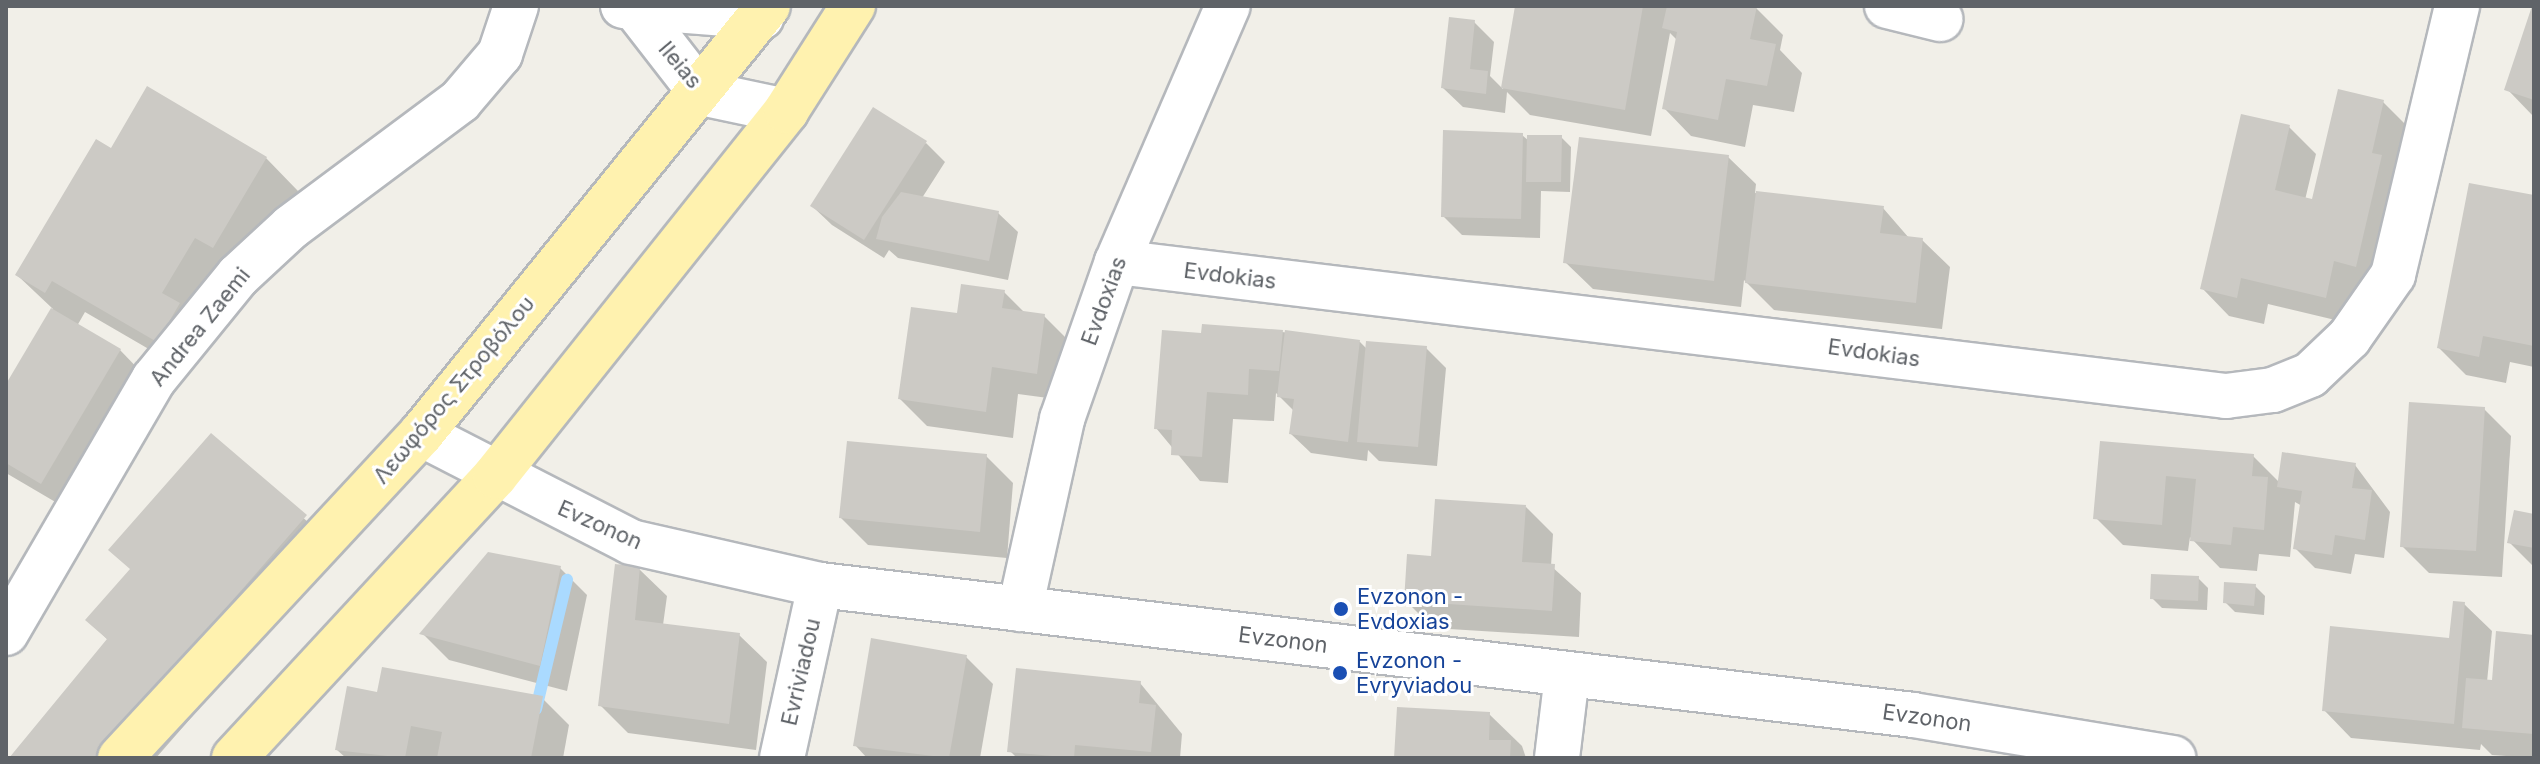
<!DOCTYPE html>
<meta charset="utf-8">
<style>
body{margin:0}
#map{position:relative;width:2540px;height:764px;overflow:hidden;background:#f1efe8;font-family:Inter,sans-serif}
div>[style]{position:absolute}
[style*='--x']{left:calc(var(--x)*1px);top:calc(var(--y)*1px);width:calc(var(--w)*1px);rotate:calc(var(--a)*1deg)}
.shadow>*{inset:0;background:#0003}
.stream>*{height:12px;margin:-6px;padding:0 6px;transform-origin:6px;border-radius:6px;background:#aadaff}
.building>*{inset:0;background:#cccac5}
.roads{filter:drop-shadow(2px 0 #b5b8bc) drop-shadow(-2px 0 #b5b8bc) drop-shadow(0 2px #b5b8bc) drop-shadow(0 -2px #b5b8bc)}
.minor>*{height:44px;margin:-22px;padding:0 22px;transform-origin:22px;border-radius:22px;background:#fff}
.major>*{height:44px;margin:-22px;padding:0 22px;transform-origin:22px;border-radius:22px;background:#fff2af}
.dots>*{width:22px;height:22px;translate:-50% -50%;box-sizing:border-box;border:4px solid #fff;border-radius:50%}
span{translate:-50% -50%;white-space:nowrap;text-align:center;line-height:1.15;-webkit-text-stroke:6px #fff;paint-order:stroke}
.street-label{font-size:22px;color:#5f6368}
.transit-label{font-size:22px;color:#164399}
.left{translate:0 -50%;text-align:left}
.frame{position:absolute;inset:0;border:8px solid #5f6368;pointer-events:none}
</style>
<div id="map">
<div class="shadow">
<div style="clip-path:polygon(1517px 6px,1756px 8px,1783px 35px,1780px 50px,1802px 73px,1794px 112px,1753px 105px,1745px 147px,1691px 136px,1664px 108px,1678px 41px,1670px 33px,1651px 136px,1530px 115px,1507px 92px,1505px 113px,1463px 107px,1443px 88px,1474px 22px,1494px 42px,1490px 76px,1503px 89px)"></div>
<div style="clip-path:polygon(2534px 6px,2534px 117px,2507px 89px)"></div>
<div style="clip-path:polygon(2383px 102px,2410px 129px,2408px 184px,2352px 324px,2268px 304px,2264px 324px,2229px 316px,2202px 288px,2289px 127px,2316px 154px,2305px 200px,2314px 202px)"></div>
<div style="clip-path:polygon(1522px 135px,1529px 141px,1561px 137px,1571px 147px,1570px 192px,1541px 191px,1540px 238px,1462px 235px,1443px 216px)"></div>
<div style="clip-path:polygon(926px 143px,945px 162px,922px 198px,998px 213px,1018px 232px,1008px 280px,898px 258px,889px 250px,884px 258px,832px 225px,812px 206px)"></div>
<div style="clip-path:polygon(112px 151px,266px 158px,298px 191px,190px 373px,85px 312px,77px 326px,120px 350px,147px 378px,69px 510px,6px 473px,6px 388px,53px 309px,17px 275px)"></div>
<div style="clip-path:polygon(1728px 157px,1756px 184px,1755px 193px,1883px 208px,1909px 238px,1922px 240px,1950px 267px,1942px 329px,1774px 310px,1744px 280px,1741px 307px,1593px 289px,1565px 262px)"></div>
<div style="clip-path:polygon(2534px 198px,2534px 367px,2510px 362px,2506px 383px,2466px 375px,2439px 348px)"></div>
<div style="clip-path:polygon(1004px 292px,1025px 313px,1044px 316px,1071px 343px,1063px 400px,1018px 394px,1013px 438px,927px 426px,900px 399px,959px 316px)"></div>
<div style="clip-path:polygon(1282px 332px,1360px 342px,1367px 349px,1426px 348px,1446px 368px,1437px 466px,1379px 461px,1368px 450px,1367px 461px,1311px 453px,1291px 434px,1294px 411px,1276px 393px,1274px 421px,1233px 419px,1228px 483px,1200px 481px,1156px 428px,1203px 335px)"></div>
<div style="clip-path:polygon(2484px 409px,2511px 436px,2502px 577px,2429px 573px,2402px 546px)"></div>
<div style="clip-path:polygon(212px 436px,338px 549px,156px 758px,11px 758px,108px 640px,88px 620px,131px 570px)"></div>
<div style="clip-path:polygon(2102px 444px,2253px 456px,2280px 483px,2355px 465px,2390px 512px,2384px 558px,2355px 554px,2351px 574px,2315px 568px,2295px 548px,2302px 506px,2295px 502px,2290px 557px,2259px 554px,2257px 571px,2220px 568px,2190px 537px,2188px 551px,2123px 545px,2096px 518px)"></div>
<div style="clip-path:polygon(986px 456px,1013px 483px,1007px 558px,868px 545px,841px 518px)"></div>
<div style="clip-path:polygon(1526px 507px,1553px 534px,1551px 566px,1581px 593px,1579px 637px,1433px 628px,1406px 601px,1433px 558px)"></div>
<div style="clip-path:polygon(2534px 516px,2534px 567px,2509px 542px)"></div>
<div style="clip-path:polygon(560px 568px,587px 595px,567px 691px,449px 660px,422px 633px)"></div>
<div style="clip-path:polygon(639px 569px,667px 596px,663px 625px,739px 635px,767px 662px,756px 750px,628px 733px,600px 705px)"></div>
<div style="clip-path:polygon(2198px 578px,2208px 588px,2207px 610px,2162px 608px,2152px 598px)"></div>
<div style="clip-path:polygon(2255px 586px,2265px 596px,2264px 615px,2235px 612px,2225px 602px)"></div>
<div style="clip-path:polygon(2464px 604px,2492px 631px,2487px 682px,2493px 683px,2534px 637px,2534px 758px,2492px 755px,2481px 744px,2480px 750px,2351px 738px,2324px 710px,2451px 640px)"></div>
<div style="clip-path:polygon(966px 657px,993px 684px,980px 758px,867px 758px,855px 745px)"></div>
<div style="clip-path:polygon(1140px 683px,1182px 734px,1180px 758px,1017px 758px,1010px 751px)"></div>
<div style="clip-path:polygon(379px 694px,542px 698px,569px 725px,563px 758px,346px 758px,337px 750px)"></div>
<div style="clip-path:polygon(1489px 714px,1522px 746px,1526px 758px,1396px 758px)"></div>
</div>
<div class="stream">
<div style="--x:536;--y:709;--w:133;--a:-76.5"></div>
</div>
<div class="building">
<div style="clip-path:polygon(1515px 6px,1643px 6px,1625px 110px,1501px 88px)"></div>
<div style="clip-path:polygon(1667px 6px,1757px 6px,1750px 39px,1776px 44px,1767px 86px,1726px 79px,1718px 120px,1662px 109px,1677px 32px,1662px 28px)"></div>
<div style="clip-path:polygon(2532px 6px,2534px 6px,2534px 100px,2504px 90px)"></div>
<div style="clip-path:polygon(1449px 17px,1475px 20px,1470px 69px,1488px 71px,1486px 94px,1441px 88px)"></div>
<div style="clip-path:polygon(147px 86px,267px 157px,213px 248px,195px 238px,162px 293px,180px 303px,157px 342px,52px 281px,45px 293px,15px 275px,96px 139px,111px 148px)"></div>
<div style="clip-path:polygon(2338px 89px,2384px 100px,2372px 153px,2382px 155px,2356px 267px,2334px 261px,2326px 298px,2241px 278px,2237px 298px,2200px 289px,2241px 114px,2290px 125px,2275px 190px,2312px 199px)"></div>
<div style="clip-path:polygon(873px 107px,927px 141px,864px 240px,810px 206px)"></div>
<div style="clip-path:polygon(1443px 130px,1523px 133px,1521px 219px,1441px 217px)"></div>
<div style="clip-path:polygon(1527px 135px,1562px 135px,1561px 182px,1526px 182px)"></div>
<div style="clip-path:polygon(1579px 137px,1729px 155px,1714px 281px,1563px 263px)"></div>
<div style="clip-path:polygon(2469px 183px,2534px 195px,2534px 346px,2483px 336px,2479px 357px,2437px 348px)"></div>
<div style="clip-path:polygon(1756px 191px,1884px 206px,1880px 233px,1923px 238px,1916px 303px,1745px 283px)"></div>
<div style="clip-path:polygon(901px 192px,999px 211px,989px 261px,876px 239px,882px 217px)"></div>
<div style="clip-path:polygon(961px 284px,1005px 290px,1002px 308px,1045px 314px,1037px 374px,992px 367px,986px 412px,898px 399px,911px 307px,957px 313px)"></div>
<div style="clip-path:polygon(51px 308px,121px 349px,41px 484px,6px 463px,6px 384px)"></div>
<div style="clip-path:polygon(1202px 324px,1283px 330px,1279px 371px,1249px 369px,1248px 395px,1207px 392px,1202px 457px,1171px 455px,1172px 430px,1154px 429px,1162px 330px,1201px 333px)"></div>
<div style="clip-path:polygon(1285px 330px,1360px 340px,1348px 442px,1289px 434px,1294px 399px,1277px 397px)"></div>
<div style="clip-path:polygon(1366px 341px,1427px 346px,1418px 447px,1357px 442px)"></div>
<div style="clip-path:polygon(2409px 402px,2485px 407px,2476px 551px,2400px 547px)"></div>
<div style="clip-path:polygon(211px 433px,307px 515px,95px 758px,9px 758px,107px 639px,85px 620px,130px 569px,108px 550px)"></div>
<div style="clip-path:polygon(847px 441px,987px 454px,980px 532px,839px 518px)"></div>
<div style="clip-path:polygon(2100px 441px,2254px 454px,2252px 476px,2268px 477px,2264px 530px,2233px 527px,2231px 545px,2190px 541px,2196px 479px,2166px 476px,2162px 525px,2093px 519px)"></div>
<div style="clip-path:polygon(2282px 452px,2356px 463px,2352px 488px,2372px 490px,2365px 540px,2335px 535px,2332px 555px,2293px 549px,2302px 491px,2277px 487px)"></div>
<div style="clip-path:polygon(1435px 499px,1526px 505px,1522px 562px,1555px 564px,1552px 611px,1404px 601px,1407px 554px,1431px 556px)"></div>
<div style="clip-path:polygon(2514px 510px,2534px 514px,2534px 548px,2507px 543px)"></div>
<div style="clip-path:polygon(488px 552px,561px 566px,540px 666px,419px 634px)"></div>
<div style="clip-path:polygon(615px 564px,640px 567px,635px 620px,740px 633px,729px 724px,598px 706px)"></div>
<div style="clip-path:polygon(2151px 574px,2199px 576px,2198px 601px,2150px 599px)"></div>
<div style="clip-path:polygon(2224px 582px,2256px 584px,2254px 606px,2223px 603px)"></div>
<div style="clip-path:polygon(2453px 601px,2465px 602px,2454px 724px,2322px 711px,2330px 626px,2449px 638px)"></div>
<div style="clip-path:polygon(2496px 631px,2534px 635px,2534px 734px,2462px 728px,2466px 678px,2492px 680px)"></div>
<div style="clip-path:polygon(871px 638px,967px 655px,949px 758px,853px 746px)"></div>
<div style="clip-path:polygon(382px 667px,543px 696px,531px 758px,437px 758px,442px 732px,411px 726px,405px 758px,335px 750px,347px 686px,377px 692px)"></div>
<div style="clip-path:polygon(1016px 668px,1141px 681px,1139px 703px,1156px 705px,1151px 752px,1075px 745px,1074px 758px,1007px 752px)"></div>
<div style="clip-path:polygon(1397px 707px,1490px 712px,1489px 740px,1511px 740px,1510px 758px,1394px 758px)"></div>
</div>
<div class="roads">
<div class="minor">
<div style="--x:623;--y:6;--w:139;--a:4.5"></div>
<div style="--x:1887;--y:6;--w:55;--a:13.8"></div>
<div style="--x:635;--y:8;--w:108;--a:52.2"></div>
<div style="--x:701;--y:93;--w:87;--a:12"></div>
<div style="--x:1117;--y:262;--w:1117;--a:6.89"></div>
<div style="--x:2226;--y:396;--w:47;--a:-7.3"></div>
<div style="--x:2273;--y:390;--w:40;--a:-22"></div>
<div style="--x:2310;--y:375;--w:54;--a:-43.5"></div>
<div style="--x:2349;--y:338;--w:77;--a:-55.1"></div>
<div style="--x:2393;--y:275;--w:277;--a:-76.6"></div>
<div style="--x:421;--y:434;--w:236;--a:27.2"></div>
<div style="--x:631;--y:542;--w:194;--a:12.8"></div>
<div style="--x:820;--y:585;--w:1101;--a:6.78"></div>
<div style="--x:1913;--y:715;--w:264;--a:9.4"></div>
<div style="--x:1020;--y:609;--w:195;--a:-77.5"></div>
<div style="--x:1062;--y:419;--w:166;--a:-70.7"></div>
<div style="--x:1117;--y:262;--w:279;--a:-66.6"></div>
<div style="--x:6;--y:633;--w:294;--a:-59.8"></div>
<div style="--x:154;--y:379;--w:133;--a:-50.8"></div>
<div style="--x:238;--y:276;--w:72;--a:-42.8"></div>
<div style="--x:291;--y:227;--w:211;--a:-36.7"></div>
<div style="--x:460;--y:101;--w:62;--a:-49.6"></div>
<div style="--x:500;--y:54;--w:51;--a:-71.6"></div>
<div style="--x:782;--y:758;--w:177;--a:-77.6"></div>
<div style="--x:1557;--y:758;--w:84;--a:-83.1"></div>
</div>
<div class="major">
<div style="--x:120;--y:758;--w:442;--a:-47.1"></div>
<div style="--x:421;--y:434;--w:551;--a:-50.97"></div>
<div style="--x:234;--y:758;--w:384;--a:-47.2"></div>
<div style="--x:495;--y:476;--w:467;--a:-51.4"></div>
<div style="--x:786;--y:111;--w:125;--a:-57.5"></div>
</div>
</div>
<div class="dots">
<div style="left:1341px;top:609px;background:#1a4fb4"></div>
<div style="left:1340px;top:673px;background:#1a4fb4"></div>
</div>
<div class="street-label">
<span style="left:680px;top:65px;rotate:50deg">Ileias</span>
<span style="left:1230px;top:276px;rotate:7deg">Evdokias</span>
<span style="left:1104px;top:301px;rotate:-70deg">Evdoxias</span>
<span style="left:200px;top:327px;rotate:-51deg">Andrea Zaemi</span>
<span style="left:1874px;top:353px;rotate:8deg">Evdokias</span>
<span style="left:454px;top:390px;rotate:-50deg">Λεωφόρος Στροβόλου</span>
<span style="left:600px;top:525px;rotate:24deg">Evzonon</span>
<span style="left:1283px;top:640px;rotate:7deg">Evzonon</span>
<span style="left:801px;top:672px;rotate:-77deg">Evriviadou</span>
<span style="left:1927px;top:718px;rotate:8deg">Evzonon</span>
</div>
<div class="transit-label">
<span class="left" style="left:1357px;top:609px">Evzonon -<br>Evdoxias</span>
<span class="left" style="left:1356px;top:673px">Evzonon -<br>Evryviadou</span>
</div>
<div class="frame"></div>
</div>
